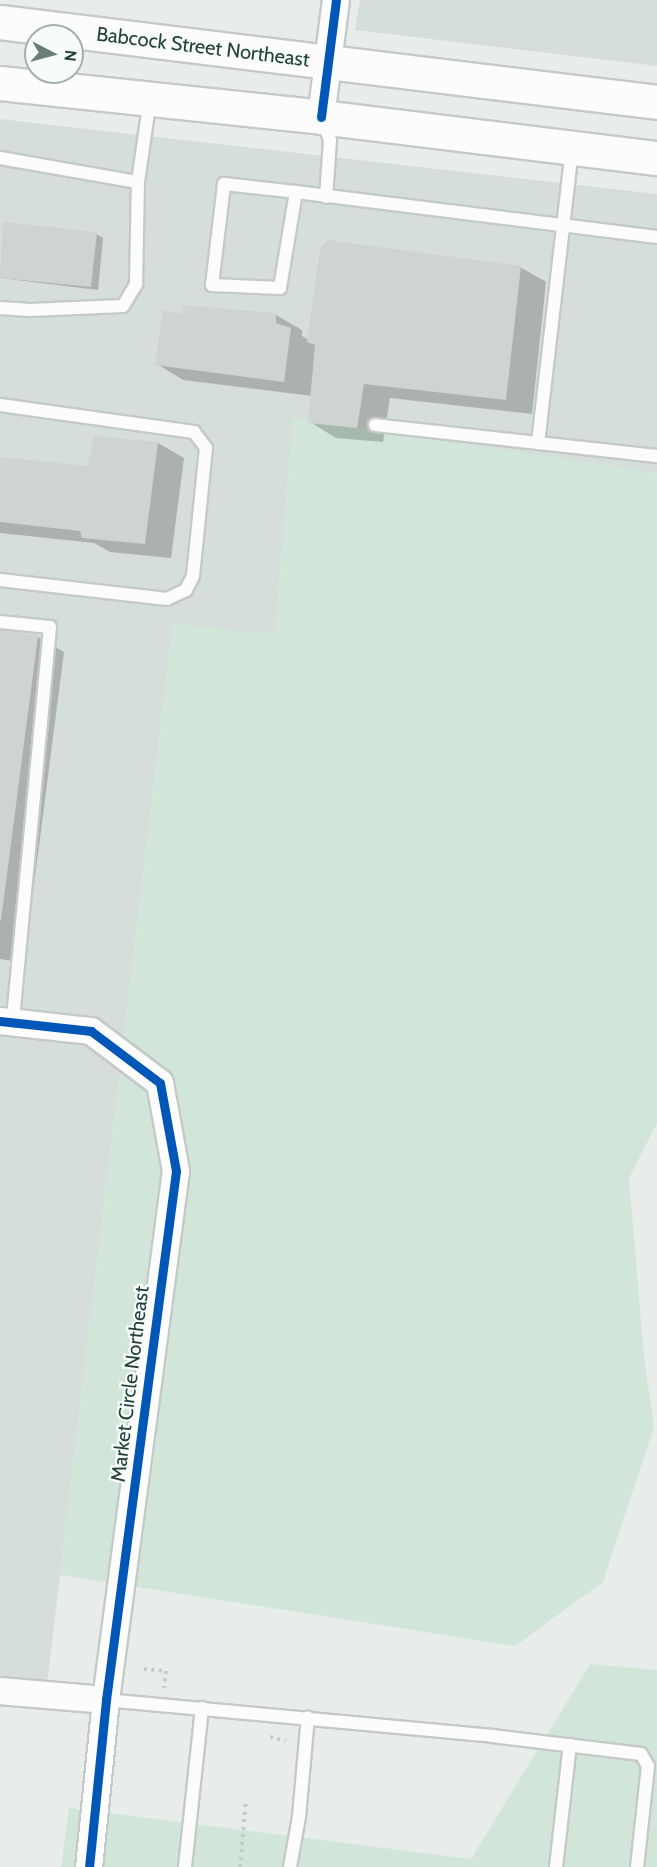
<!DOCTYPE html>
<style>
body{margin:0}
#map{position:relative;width:657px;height:1867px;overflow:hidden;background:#e8edeb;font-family:Cabin,sans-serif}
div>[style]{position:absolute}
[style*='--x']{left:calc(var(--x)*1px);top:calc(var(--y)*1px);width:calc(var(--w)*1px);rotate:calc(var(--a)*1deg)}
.built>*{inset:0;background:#d6dedb}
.green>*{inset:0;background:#d1e6d8}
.shadow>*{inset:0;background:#0003}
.building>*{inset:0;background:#cfd4d2}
.path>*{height:4px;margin-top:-2px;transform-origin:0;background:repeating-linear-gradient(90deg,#c3ccca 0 3px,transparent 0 7.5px)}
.roads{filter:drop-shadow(2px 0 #c5cac8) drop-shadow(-2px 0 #c5cac8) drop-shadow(0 2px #c5cac8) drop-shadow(0 -2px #c5cac8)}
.service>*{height:12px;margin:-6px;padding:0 6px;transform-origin:6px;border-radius:6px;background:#fcfcfc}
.minor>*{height:26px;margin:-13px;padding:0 13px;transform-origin:13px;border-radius:13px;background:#fcfcfc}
.secondary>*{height:33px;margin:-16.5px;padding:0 16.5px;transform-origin:16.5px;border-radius:16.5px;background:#fcfcfc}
.cycleway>*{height:9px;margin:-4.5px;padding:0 4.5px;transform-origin:4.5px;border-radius:4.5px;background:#0057b8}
span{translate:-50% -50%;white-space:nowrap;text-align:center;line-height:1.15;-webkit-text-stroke:4.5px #f7fbf9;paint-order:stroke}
.street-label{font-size:20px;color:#24423a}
.north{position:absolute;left:24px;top:24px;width:60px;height:60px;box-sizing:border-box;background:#f7fbf9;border:2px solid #a3b1ad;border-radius:50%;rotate:96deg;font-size:16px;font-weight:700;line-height:24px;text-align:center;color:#24423a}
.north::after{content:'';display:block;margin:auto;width:21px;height:27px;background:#697e78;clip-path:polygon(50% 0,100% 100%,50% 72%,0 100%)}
</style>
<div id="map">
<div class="built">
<div style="clip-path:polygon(360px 0,657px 0,657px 66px,355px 30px)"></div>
<div style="clip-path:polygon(0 119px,657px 194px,657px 473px,293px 419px,275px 635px,173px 624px,44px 1710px,0 1706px)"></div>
</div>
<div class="green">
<div style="clip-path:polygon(293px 418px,657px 473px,657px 1123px,629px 1178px,644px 1357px,654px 1427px,603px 1582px,515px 1646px,60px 1575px,173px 624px,275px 634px)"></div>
<div style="clip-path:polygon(590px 1664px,657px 1670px,657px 1867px,61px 1867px,69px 1808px,471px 1859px)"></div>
</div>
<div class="shadow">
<div style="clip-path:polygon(5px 224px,96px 234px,103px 238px,98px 290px,0 278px)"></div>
<div style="clip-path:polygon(520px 267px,546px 282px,532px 414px,390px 398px,383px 442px,336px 438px,310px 422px,312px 396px,183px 380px,157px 364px,183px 316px,276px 315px,302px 330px,302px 336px,309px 340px)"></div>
<div style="clip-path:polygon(158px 443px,184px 458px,171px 558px,110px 552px,94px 543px,0 533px,0 458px,89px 468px)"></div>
<div style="clip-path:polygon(0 631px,38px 637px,64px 652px,24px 963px,0 959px)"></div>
</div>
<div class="building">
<div style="clip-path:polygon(3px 222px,97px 232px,91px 287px,0 278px)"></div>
<div style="clip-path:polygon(328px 240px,521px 266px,506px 400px,364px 384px,357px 428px,308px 423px,315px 345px,307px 342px,320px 249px)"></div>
<div style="clip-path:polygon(183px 305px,276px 313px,276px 323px,291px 328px,284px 382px,155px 365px,163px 310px,182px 314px)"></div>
<div style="clip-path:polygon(94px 436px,158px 442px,145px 544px,82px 538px,80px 531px,0 522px,0 457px,88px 466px)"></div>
<div style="clip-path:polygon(0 630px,38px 636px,1px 920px,0 920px)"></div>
</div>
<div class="path">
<div style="--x:144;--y:1669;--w:22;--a:5"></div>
<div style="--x:166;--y:1671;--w:17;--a:97"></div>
<div style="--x:270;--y:1737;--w:16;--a:14"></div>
<div style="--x:240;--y:1867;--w:67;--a:-84.9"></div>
</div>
<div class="roads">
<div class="service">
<div style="--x:323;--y:121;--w:20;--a:70"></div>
<div style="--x:330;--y:140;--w:57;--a:94"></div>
<div style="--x:0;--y:158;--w:140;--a:9.9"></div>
<div style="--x:138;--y:182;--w:84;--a:-81.8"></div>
<div style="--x:296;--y:192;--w:97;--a:99.5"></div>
<div style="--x:280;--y:288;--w:68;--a:-177.5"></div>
<div style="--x:212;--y:285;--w:102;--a:-83.2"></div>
<div style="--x:224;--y:184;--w:72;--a:6.3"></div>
<div style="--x:296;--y:192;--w:364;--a:7.1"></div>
<div style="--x:0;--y:308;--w:30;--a:4"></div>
<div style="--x:30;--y:310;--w:93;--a:-2.5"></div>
<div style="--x:123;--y:306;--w:26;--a:-59"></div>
<div style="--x:136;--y:284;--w:102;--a:-88.9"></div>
<div style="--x:0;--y:405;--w:196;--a:7.9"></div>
<div style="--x:194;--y:432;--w:20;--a:53"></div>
<div style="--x:206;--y:448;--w:129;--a:95.8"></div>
<div style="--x:193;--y:576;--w:16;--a:117"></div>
<div style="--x:186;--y:590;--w:21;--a:155"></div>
<div style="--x:167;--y:599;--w:168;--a:-173.5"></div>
<div style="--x:375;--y:425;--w:284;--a:6.3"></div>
<div style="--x:538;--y:443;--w:296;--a:-83.4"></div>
<div style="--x:0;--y:622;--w:50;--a:5.7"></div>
<div style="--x:50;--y:627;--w:397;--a:95.4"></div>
<div style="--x:106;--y:1700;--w:388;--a:5.3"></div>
<div style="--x:492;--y:1736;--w:150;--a:6.9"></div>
<div style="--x:641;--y:1754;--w:14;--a:60"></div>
<div style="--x:648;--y:1766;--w:102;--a:96.2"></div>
<div style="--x:185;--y:1867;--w:160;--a:-83.9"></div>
<div style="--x:290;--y:1867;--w:51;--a:-79.8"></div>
<div style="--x:299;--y:1817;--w:100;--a:-84.9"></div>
<div style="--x:556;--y:1867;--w:123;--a:-83.5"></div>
</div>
<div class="minor">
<div style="--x:321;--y:117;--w:118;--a:-82.7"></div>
<div style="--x:0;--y:1021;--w:92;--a:6.3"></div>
<div style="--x:91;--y:1031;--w:86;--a:37"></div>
<div style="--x:160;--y:1083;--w:89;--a:79.7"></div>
<div style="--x:176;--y:1171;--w:534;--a:97.54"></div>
<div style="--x:106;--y:1700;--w:168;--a:95.8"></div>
<div style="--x:0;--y:1691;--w:106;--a:4.9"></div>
</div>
<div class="secondary">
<div style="--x:0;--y:22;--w:662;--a:6.94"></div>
<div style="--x:0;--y:83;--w:323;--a:6"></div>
<div style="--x:321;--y:117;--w:338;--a:7"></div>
</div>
</div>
<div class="cycleway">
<div style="--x:321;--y:117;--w:118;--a:-82.7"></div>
<div style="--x:0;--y:1021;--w:92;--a:6.3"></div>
<div style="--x:91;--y:1031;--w:86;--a:37"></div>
<div style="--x:160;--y:1083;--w:89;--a:79.7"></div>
<div style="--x:176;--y:1171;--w:534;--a:97.54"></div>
<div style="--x:106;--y:1700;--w:168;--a:95.8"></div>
</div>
<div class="street-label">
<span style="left:203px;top:47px;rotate:7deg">Babcock Street Northeast</span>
<span style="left:130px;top:1384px;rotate:-83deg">Market Circle Northeast</span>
</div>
<div class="north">N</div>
</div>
